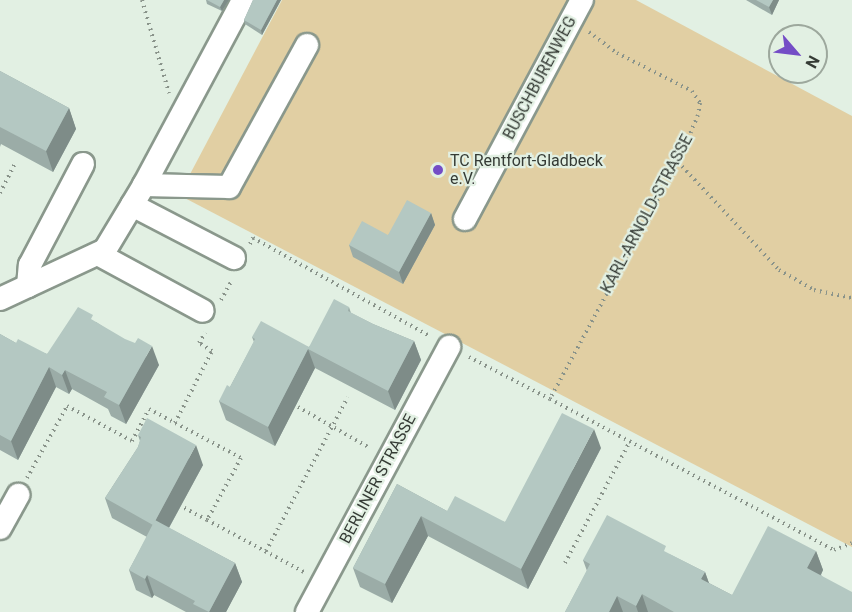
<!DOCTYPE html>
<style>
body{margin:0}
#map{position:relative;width:852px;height:612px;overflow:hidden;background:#e2f0e3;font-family:Roboto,sans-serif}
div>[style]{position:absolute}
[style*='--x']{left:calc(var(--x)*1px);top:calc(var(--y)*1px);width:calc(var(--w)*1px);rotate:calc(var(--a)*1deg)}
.green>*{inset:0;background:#e1cfa3}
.path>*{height:4px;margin-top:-2px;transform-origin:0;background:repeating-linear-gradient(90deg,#89938a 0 1.5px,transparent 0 6px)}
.roads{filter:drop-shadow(2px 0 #8a988c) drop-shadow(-2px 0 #8a988c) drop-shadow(0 2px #8a988c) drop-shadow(0 -2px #8a988c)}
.minor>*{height:22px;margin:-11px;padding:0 11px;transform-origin:11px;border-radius:11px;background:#fff}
.wall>*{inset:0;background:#9baca7}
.shaded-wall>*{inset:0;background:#7e8c88}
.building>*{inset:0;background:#b4c8c2}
.dots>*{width:16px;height:16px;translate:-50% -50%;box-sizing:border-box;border:3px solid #e2f0e3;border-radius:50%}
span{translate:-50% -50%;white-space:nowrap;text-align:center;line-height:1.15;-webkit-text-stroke:4.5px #e2f0e3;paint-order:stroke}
.street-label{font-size:16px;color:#353b35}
.poi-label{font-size:16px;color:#353b35}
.left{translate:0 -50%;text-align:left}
.north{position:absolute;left:768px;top:24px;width:60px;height:60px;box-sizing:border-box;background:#e2f0e3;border:2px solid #9da89d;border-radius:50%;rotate:118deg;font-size:16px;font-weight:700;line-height:24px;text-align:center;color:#353b35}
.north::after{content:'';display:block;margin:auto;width:21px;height:27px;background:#744dc6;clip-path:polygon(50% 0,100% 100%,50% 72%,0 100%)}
</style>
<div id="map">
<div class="green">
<div style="clip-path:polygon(282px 0,636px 0,852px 116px,852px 547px,179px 195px)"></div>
</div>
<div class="path">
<div style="--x:142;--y:0;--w:97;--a:73.8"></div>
<div style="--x:589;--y:32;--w:35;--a:37"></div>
<div style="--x:617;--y:53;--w:84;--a:26.9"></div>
<div style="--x:692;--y:91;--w:14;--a:56"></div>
<div style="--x:700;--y:103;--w:12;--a:99"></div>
<div style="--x:698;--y:115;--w:51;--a:113.1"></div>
<div style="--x:678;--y:162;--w:269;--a:118.4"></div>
<div style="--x:550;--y:399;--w:322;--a:28"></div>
<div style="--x:834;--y:550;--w:19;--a:-21"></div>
<div style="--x:678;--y:162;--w:148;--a:46.9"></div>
<div style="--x:779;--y:270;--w:40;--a:29.7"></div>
<div style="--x:814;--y:290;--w:39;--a:12"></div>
<div style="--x:0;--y:193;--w:35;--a:-63"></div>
<div style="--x:250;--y:244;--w:7;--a:-63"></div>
<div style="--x:253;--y:238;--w:202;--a:29"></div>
<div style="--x:221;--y:300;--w:23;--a:-61"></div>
<div style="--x:469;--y:357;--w:91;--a:27.4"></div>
<div style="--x:298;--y:407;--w:83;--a:29.7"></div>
<div style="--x:175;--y:423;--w:81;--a:-62.8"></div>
<div style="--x:212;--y:351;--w:15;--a:-148"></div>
<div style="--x:199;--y:343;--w:12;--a:-59"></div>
<div style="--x:27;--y:478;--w:82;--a:-60.9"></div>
<div style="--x:67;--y:406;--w:74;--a:28.3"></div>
<div style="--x:132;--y:441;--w:36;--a:-62"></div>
<div style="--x:149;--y:409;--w:104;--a:28"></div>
<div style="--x:241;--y:458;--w:71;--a:118.7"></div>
<div style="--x:207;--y:520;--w:27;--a:-152"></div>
<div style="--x:207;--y:520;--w:110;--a:28.2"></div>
<div style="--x:266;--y:551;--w:174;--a:-62"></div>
<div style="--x:565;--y:563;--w:136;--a:-61.9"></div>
</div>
<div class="roads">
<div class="minor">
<div style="--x:144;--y:185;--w:85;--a:1.3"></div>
<div style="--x:229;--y:187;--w:162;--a:-61.2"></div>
<div style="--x:132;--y:205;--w:115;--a:27.5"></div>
<div style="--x:465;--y:219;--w:248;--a:-61.9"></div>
<div style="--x:98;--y:254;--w:119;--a:28.5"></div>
<div style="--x:28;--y:286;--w:21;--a:-85"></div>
<div style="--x:30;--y:265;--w:114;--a:-62.3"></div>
<div style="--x:0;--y:299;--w:116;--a:-25"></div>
<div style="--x:105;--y:250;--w:76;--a:-59"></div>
<div style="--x:144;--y:185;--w:210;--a:-61.8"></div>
<div style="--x:0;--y:528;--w:38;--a:-61"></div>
<div style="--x:307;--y:612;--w:301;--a:-61.8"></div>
</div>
</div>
<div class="wall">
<div style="clip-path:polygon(206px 0,229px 0,222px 11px,207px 4px)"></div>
<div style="clip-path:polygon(253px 0,281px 0,262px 35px,245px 24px,244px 20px)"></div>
<div style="clip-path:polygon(746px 0,779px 0,772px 15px)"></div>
<div style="clip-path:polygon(0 71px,69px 108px,76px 129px,53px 172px,1px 144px,0 147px)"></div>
<div style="clip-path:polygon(431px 213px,435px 225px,403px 284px,353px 257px,349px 245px,388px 235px)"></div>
<div style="clip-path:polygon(349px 307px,351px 313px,373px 324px,414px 341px,421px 360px,395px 410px,315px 368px,275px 446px,226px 420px,219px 401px,230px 387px,254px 342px,252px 337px,309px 347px)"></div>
<div style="clip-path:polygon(96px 322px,159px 365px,126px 424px,111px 416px,108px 409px,72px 389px,69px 394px,56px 387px,18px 460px,0 450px,0 334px,16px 343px,47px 354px)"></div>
<div style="clip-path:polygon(138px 435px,203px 465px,169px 528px,235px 563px,242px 582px,226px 612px,186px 612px,154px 595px,152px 598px,136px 590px,129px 570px,147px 537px,112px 518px,105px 498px,138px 447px,140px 441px)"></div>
<div style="clip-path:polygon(601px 448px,528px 589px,428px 536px,392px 603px,360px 587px,353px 568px,397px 484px,447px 511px,505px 522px)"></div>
<div style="clip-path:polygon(816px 551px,823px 570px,821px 575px,852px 612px,565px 612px,587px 571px,583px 560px,669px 554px,705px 572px,709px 583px,732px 595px)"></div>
</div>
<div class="shaded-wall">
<div style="clip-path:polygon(224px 0,229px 0,222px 11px,220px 7px)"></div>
<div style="clip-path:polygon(277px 0,281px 0,262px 35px,261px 30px)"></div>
<div style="clip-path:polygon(773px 0,779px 0,772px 15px,769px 7px)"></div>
<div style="clip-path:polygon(69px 108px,76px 129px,53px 172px,46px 151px)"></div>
<div style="clip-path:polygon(431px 213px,435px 225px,403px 284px,399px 272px)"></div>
<div style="clip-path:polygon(414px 341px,421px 360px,395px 410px,388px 391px)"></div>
<div style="clip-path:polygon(152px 346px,159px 365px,126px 424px,119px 405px)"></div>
<div style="clip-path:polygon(308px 349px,315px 368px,275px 446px,268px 427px)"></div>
<div style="clip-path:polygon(49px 367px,56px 387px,18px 460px,11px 441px)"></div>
<div style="clip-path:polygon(65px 370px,72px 389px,69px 394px,62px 375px)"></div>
<div style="clip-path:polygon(594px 429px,601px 448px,528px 589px,521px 569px)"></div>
<div style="clip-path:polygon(196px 445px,203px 465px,160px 544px,153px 525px)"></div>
<div style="clip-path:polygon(421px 516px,428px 536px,392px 603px,385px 584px)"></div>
<div style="clip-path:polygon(816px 551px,823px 570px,814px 588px,807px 568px)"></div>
<div style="clip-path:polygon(235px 563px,242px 582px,226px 612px,209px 612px)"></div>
<div style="clip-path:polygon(705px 572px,712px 592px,701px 579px)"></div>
<div style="clip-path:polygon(147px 575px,154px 595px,152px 598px,145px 579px)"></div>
<div style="clip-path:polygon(642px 594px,648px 612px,638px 612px,636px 606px)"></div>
<div style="clip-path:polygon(617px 596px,623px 612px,609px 612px)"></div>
</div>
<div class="building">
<div style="clip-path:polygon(207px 0,224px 0,220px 7px)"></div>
<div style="clip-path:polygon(253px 0,277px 0,261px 30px,244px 20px)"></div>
<div style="clip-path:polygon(756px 0,773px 0,769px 7px)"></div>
<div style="clip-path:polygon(0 71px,69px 108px,46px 151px,0 127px)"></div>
<div style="clip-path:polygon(407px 200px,431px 213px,399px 272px,349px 245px,362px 221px,388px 235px)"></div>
<div style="clip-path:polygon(334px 299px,349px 307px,348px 311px,373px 324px,414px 341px,388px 391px,308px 349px,268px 427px,219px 401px,227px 385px,230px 387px,255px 339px,252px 337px,261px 321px,309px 347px)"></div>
<div style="clip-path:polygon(78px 307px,93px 315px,91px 319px,125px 339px,135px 343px,138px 338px,152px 346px,119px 405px,104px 397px,107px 392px,65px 370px,62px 375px,49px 367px,11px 441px,0 435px,0 334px,16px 343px,18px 339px,47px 354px)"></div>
<div style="clip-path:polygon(562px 413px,594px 429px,521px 569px,421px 516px,385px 584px,353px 568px,397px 484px,447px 511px,455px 496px,505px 522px)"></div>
<div style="clip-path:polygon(147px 418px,196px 445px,153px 525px,105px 498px,138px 447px,141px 437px,138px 435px)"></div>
<div style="clip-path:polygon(607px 515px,666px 546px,664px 551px,705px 572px,701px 579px,732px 595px,768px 526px,816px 551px,807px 568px,852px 592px,852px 612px,674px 612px,642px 594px,636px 606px,617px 596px,609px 612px,565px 612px,590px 564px,583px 560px)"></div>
<div style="clip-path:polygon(155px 520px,235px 563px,209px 612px,193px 604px,195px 601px,147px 575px,145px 579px,129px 570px)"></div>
</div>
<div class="dots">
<div style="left:438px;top:170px;background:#744dc6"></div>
</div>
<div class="street-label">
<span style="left:540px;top:78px;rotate:-62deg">BUSCHBURENWEG</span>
<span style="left:647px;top:214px;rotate:-62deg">KARL-ARNOLD-STRASSE</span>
<span style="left:378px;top:479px;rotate:-62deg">BERLINER STRASSE</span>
</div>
<div class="poi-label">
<span class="left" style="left:450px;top:170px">TC Rentfort-Gladbeck<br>e.V.</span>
</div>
<div class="north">N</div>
</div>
